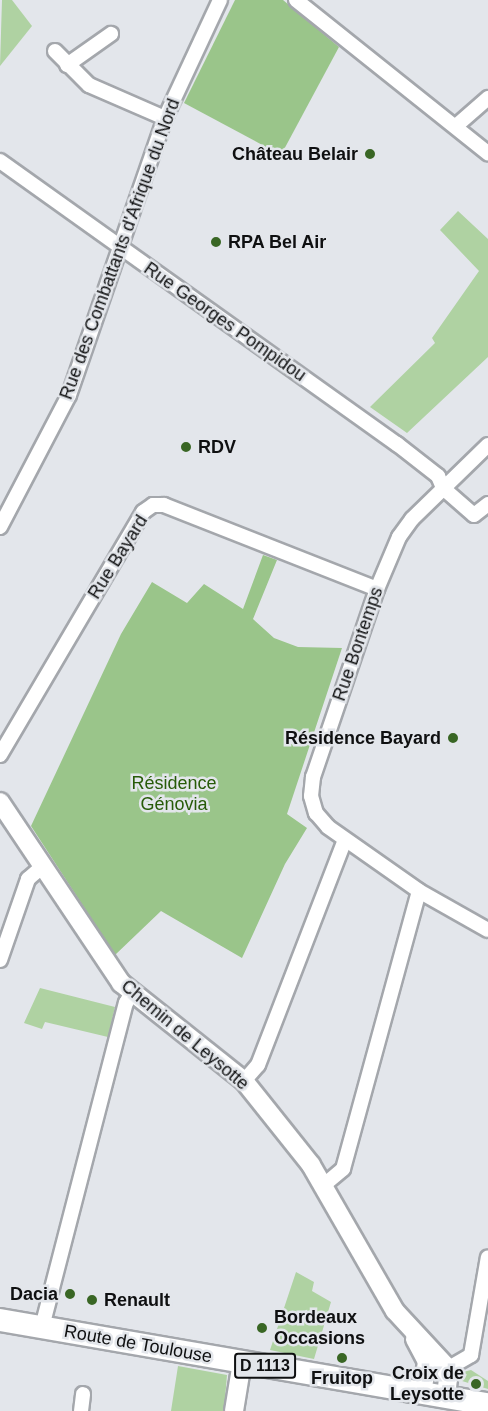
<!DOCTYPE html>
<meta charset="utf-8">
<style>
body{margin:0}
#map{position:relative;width:488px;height:1411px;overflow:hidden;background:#e3e6eb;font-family:Helvetica,sans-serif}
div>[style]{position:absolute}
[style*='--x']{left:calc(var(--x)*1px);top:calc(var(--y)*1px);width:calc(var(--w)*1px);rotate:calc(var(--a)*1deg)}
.green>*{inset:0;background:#afd2a2}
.forest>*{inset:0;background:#9ac58a}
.roads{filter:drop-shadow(2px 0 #a4a7ac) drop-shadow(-2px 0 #a4a7ac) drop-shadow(0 2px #a4a7ac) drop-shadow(0 -2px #a4a7ac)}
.minor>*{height:14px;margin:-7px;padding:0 7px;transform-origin:7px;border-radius:7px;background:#fff}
.tertiary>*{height:18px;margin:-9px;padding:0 9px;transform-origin:9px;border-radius:9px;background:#fff}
.primary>*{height:22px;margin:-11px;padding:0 11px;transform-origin:11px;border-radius:11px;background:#fff}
.dots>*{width:16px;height:16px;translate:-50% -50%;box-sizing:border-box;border:3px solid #e3e6eb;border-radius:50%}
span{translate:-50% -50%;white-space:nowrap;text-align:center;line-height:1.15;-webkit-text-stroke:5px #e3e6eb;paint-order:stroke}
.shield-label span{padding:2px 4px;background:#e3e6eb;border:2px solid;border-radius:4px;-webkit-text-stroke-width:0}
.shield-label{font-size:16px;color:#0f1011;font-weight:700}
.poi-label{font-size:18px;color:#0f1011;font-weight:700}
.right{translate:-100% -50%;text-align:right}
.left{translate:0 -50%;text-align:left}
.street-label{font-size:18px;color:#0f1011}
.park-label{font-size:18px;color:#275b08}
</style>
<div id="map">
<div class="green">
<div style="clip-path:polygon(2px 0,12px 0,32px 26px,0 66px)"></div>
<div style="clip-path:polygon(458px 211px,488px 239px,488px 357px,407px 433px,370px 407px,435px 343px,432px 338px,479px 271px,440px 230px)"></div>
<div style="clip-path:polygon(40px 988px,115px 1007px,108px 1037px,45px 1022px,42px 1029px,24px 1023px)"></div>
<div style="clip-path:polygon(296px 1272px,314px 1282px,312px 1291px,331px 1302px,314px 1359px,270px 1350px)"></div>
<div style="clip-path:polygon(178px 1366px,227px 1375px,224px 1411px,171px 1411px)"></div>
<div style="clip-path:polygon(471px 1370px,488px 1381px,488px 1389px,462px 1381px,463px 1372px)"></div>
</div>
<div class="forest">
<div style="clip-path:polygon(235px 0,283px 0,339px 47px,281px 155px,184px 103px)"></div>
<div style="clip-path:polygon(263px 555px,277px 560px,253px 619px,274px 638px,298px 647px,342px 648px,287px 814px,307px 828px,285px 864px,242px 958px,161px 911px,115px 955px,31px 826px,121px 634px,152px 582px,187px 603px,204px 584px,243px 609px)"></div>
</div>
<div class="roads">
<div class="minor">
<div style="--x:296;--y:0;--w:246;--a:38.6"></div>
<div style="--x:55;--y:51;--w:48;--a:45"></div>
<div style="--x:89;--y:85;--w:83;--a:23.5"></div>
<div style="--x:67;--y:65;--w:54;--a:-35.2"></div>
<div style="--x:456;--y:126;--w:43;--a:-41.2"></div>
<div style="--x:0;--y:161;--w:488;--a:35.5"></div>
<div style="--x:397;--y:444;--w:52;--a:38"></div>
<div style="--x:438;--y:476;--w:13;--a:67"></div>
<div style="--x:443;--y:488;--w:41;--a:41.1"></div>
<div style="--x:474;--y:515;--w:18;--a:-38"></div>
<div style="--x:488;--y:445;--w:106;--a:135.8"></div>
<div style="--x:412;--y:519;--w:22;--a:126"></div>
<div style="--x:399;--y:537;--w:56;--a:112.9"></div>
<div style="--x:377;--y:589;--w:199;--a:108.8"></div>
<div style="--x:313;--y:777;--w:19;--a:96"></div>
<div style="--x:311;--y:796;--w:18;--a:74"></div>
<div style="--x:316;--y:813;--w:18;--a:49"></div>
<div style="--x:328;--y:827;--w:111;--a:35.1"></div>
<div style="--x:419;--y:891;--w:79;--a:29.5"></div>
<div style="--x:0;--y:527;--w:149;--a:-62.4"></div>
<div style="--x:69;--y:395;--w:293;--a:-70.9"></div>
<div style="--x:165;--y:118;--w:130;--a:-65"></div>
<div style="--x:0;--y:755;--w:282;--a:-59.5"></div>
<div style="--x:143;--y:512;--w:12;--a:-35"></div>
<div style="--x:153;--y:505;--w:11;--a:0"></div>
<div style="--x:164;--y:505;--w:229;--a:21.5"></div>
<div style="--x:0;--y:960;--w:86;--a:-70.9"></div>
<div style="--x:28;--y:879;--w:18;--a:-41"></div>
<div style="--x:244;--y:1081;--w:21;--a:-49"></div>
<div style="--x:258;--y:1065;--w:241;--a:-68.9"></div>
<div style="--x:324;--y:1185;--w:25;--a:-40"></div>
<div style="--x:343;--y:1169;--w:288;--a:-74.7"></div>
<div style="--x:42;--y:1327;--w:335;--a:-75.5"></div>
<div style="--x:126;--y:1003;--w:10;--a:-61"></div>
<div style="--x:447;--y:1369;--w:28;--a:-30"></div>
<div style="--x:471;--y:1355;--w:99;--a:-80.2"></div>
<div style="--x:81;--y:1411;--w:17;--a:-83"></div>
</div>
<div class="tertiary">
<div style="--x:0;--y:802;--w:218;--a:56.2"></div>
<div style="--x:121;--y:983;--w:157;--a:38.5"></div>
<div style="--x:244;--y:1081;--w:107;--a:51.4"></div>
<div style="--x:311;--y:1165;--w:168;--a:60.1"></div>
<div style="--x:395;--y:1311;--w:72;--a:47.2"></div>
<div style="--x:444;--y:1364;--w:15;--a:74"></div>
<div style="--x:448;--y:1378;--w:19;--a:96"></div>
<div style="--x:415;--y:1339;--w:26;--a:62"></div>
<div style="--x:427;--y:1362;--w:31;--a:99"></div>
<div style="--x:234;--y:1411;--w:50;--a:-80.7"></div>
</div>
<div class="primary">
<div style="--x:0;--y:1320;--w:495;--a:9.8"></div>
</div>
</div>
<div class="dots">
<div style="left:370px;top:154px;background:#396624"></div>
<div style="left:216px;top:242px;background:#396624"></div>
<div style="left:186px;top:447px;background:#396624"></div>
<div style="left:453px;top:738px;background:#396624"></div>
<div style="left:70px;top:1294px;background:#396624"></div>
<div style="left:92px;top:1300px;background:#396624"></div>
<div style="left:262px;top:1328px;background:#396624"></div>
<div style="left:342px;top:1358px;background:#396624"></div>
<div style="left:476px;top:1384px;background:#396624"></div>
</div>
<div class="shield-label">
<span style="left:265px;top:1366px">D 1113</span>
</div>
<div class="poi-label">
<span class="right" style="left:358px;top:154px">Château Belair</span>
<span class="left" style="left:228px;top:242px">RPA Bel Air</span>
<span class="left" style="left:198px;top:447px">RDV</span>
<span class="right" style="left:441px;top:738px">Résidence Bayard</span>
<span class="right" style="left:58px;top:1294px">Dacia</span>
<span class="left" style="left:104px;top:1300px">Renault</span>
<span class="left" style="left:274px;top:1328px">Bordeaux<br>Occasions</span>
<span class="right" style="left:464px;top:1384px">Croix de<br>Leysotte</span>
<span style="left:342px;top:1378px">Fruitop</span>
</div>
<div class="street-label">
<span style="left:120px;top:249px;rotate:-70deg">Rue des Combattants d'Afrique du Nord</span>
<span style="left:225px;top:322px;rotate:35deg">Rue Georges Pompidou</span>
<span style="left:118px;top:557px;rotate:-58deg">Rue Bayard</span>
<span style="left:358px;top:644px;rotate:-71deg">Rue Bontemps</span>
<span style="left:185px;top:1035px;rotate:40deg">Chemin de Leysotte</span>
<span style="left:138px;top:1344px;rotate:10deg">Route de Toulouse</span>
</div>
<div class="park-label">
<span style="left:174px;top:794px">Résidence<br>Génovia</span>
</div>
</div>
